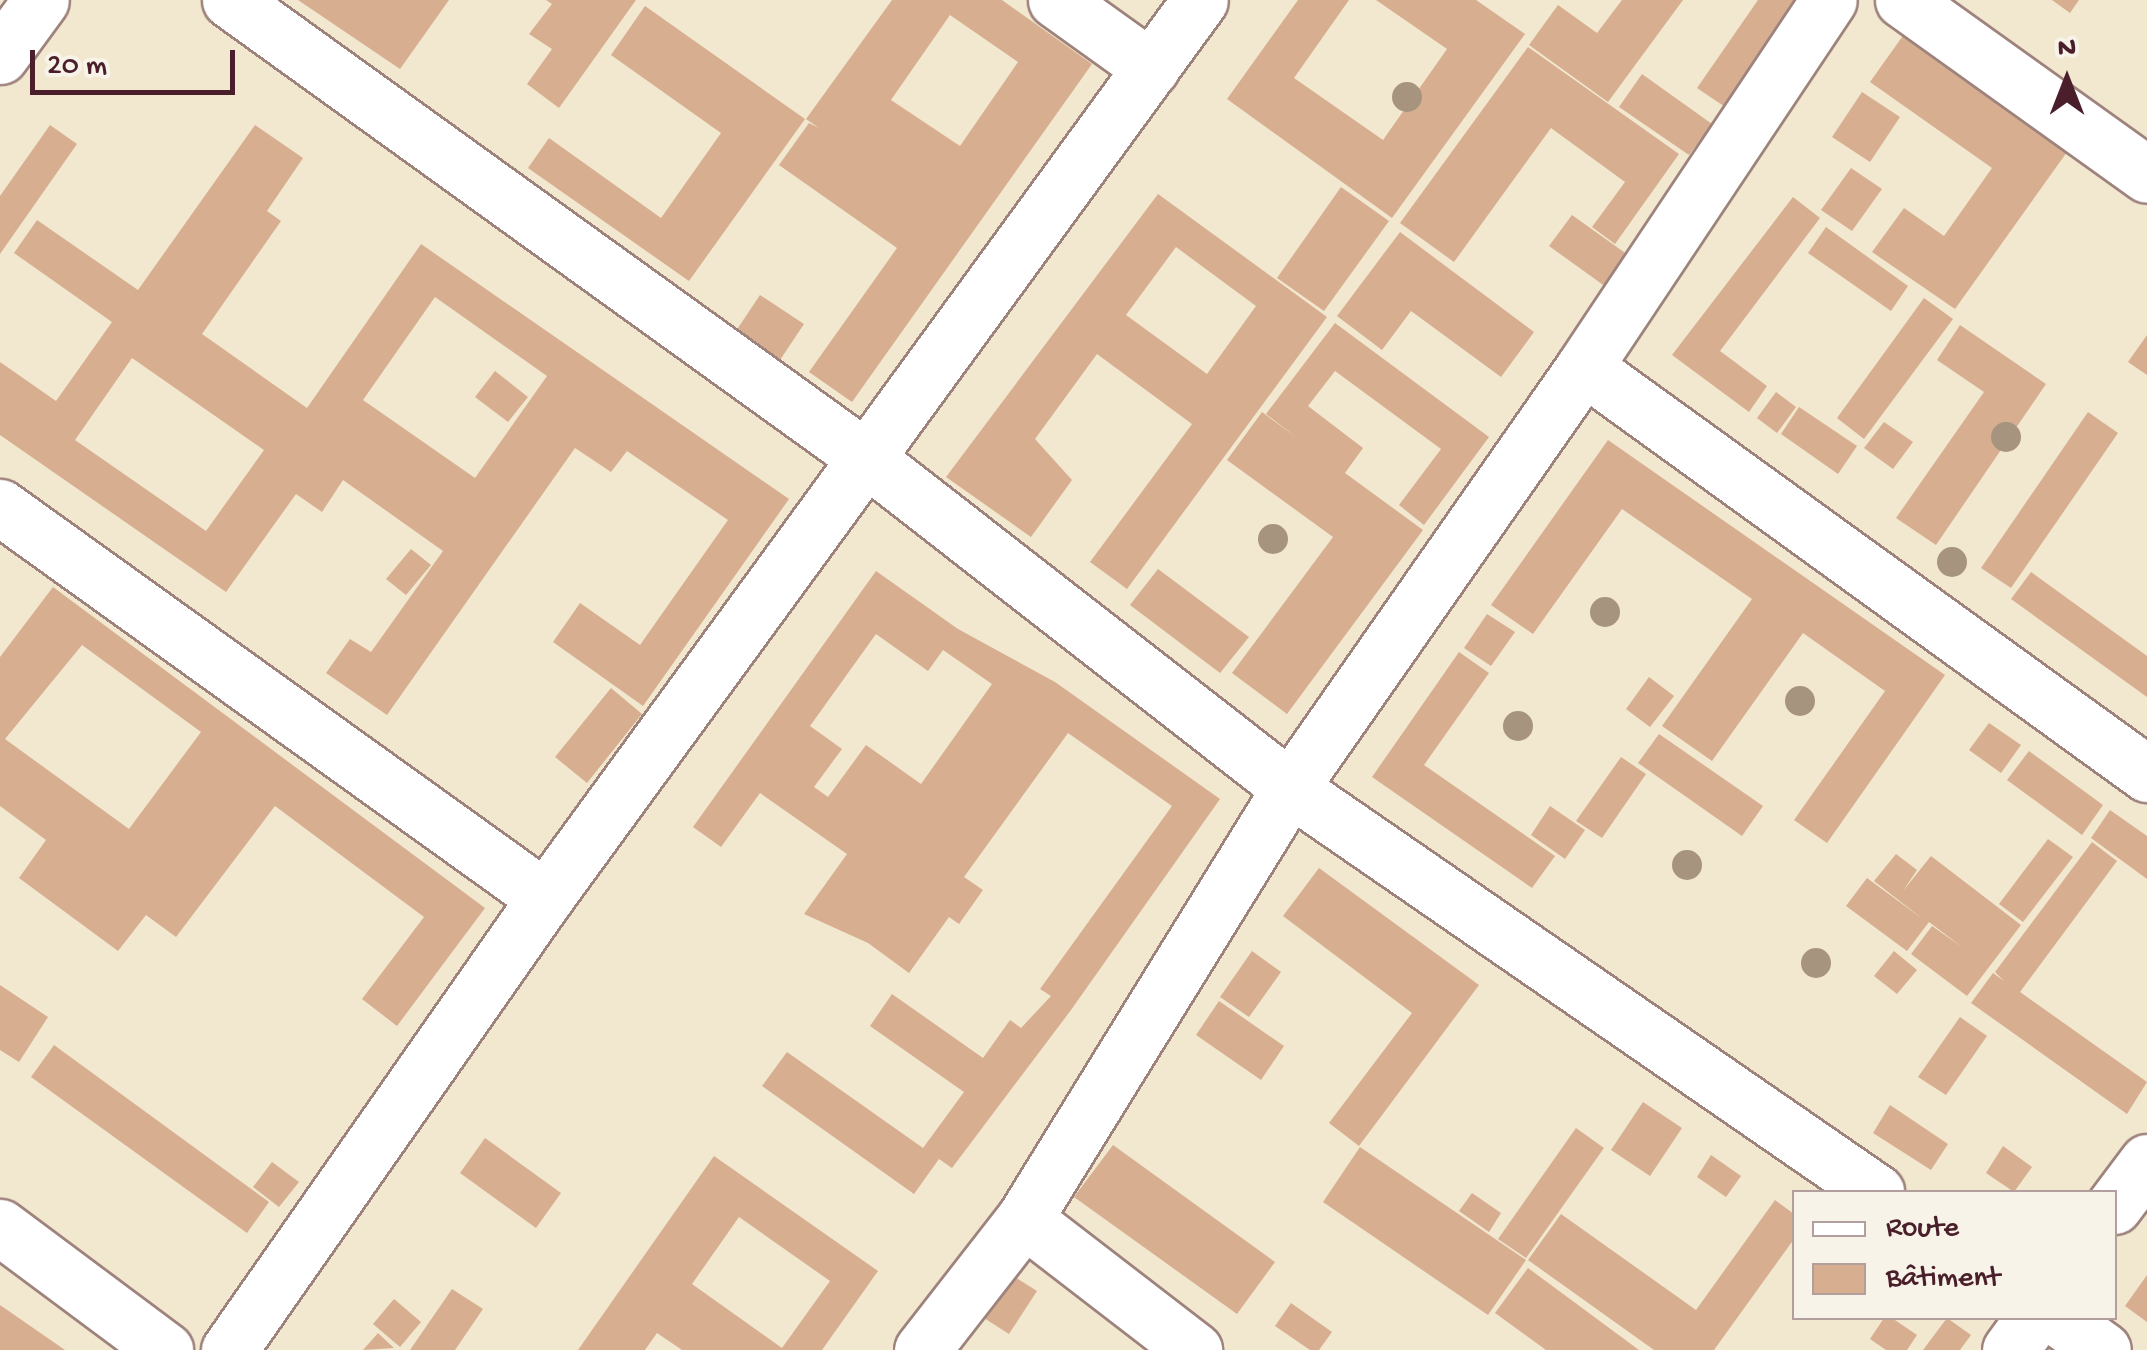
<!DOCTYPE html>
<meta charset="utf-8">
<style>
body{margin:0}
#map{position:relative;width:2147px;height:1350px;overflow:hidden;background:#f2e7cf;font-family:"Gochi Hand",sans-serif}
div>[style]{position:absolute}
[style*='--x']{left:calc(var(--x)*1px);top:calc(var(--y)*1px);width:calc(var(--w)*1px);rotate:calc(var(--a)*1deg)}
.building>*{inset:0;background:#d7af90}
.roads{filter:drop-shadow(2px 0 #9e837d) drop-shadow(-2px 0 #9e837d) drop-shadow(0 2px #9e837d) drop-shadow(0 -2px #9e837d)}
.minor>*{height:55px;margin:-27.5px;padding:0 27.5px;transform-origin:27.5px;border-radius:27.5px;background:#fff}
.tertiary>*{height:55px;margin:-27.5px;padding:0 27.5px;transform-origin:27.5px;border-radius:27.5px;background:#fff}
.trees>*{width:30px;height:30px;margin:-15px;border-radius:50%;background:#a6947f}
span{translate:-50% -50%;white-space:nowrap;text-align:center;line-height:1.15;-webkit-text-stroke:8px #f7f3e8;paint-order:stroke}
.legend{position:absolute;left:1792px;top:1190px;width:325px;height:130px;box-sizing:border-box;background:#f7f3e8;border:2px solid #b29e9c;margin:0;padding:12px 18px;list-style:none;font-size:30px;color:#4a1f2b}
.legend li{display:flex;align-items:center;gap:20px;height:50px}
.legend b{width:50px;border:2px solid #b29e9c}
.north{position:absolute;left:2017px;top:30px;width:100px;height:100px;-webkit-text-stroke:8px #f7f3e8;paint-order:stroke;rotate:0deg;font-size:28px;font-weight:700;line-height:40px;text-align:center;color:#4a1f2b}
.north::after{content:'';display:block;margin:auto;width:35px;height:45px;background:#4a1f2b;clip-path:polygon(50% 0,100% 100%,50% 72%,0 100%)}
.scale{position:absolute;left:30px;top:50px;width:205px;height:45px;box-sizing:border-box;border:5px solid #4a1f2b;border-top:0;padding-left:12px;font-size:30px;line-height:35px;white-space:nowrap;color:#4a1f2b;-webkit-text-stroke:8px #f7f3e8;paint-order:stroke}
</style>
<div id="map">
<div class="building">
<div style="clip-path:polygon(298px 0,449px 0,400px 69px)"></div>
<div style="clip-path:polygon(546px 0,636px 0,559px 108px,527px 84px,552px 49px,529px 34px,552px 4px)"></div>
<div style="clip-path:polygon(evenodd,892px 0,1002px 0,1092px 64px,852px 402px,809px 372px,897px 248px,779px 165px,809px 123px,819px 128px,806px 119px,892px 0,950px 15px,1018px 62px,960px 146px,891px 100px,950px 15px)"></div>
<div style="clip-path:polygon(1298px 0,1349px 0,1294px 78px,1383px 140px,1447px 49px,1376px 0,1476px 0,1525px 34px,1392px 218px,1227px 99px)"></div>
<div style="clip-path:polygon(1622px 0,1683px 0,1608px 102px,1529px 45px,1558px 5px,1597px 33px)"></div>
<div style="clip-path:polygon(1758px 0,1811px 0,1731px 111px,1697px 88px)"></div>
<div style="clip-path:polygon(2052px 0,2079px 0,2070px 13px)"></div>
<div style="clip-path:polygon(645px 6px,805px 119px,689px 281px,528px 168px,549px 138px,661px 218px,721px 133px,611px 55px)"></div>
<div style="clip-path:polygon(1907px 30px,2072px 145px,1955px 309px,1872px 252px,1904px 208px,1944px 236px,1992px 168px,1870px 82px)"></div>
<div style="clip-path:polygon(1528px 47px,1679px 154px,1615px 244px,1592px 227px,1625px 182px,1551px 128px,1454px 262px,1400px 223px)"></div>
<div style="clip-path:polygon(1642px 74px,1712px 124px,1689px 155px,1619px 107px)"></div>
<div style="clip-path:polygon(1862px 92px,1900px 117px,1870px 162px,1832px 137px)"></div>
<div style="clip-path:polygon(50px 125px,77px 144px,0 254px,0 196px)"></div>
<div style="clip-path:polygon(evenodd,255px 125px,303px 158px,267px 211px,281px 221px,202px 334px,307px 408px,421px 244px,789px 499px,643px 706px,553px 642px,580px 603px,640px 645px,728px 520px,627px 451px,611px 472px,575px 448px,387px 715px,326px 673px,350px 639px,371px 652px,443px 551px,343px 480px,322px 512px,296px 494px,226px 592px,0 435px,0 362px,56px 401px,112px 322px,14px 253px,37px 220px,138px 290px,255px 125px,435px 297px,547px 376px,475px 478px,363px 400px,435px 297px,255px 125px,132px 358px,264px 450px,206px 531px,75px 440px,132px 358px)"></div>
<div style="clip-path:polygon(1851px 168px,1882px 189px,1852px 231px,1821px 210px)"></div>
<div style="clip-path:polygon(1341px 187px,1389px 221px,1324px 311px,1277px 278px)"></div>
<div style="clip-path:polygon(evenodd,1158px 194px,1327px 317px,1127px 589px,1090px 562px,1192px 424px,1097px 354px,1035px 439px,1072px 480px,1031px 537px,946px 477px,1158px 194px,1176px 247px,1256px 306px,1207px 374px,1126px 315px,1176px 247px)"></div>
<div style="clip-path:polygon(1793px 197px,1820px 218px,1720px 351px,1767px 386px,1749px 412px,1672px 355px)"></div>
<div style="clip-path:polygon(1572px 215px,1628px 255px,1606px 287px,1549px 246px)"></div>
<div style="clip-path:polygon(1826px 227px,1908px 286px,1891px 311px,1808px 253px)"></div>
<div style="clip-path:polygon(1400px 232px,1534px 332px,1501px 377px,1411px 311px,1382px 350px,1337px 316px)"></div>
<div style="clip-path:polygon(760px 295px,804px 324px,780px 360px,736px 331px)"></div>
<div style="clip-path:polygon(1924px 298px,1953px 319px,1864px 439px,1837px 418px)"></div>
<div style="clip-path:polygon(1335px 323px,1489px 437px,1424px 525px,1399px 505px,1441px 449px,1335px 371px,1308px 406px,1363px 448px,1345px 473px,1423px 530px,1287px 714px,1232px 673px,1333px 537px,1227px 460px,1262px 412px,1297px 438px,1266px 414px)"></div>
<div style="clip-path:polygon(1960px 325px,2046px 384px,1936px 545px,1896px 518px,1984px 392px,1937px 360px)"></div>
<div style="clip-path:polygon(2147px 335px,2147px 375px,2128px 362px)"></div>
<div style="clip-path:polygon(495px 371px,528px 397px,508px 422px,475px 397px)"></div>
<div style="clip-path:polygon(1776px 392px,1796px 407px,1777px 433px,1757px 418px)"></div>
<div style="clip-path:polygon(1799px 407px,1857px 446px,1838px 474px,1781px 434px)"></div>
<div style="clip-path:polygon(2088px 412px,2118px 433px,2011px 588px,1981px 568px)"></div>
<div style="clip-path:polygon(1884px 422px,1913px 442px,1893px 469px,1864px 448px)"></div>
<div style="clip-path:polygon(1608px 440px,1945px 675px,1827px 843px,1794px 820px,1885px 691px,1803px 633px,1712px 761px,1662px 726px,1752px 599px,1622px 509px,1533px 634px,1491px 605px)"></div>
<div style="clip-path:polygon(411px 549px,431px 565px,406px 595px,386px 579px)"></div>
<div style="clip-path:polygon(1158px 569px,1249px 637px,1220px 673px,1130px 605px)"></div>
<div style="clip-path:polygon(evenodd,876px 571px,958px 629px,1055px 682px,1220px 799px,1071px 1010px,952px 1168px,939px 1159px,914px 1194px,762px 1086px,787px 1052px,923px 1148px,964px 1092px,870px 1026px,892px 994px,983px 1058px,1010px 1020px,1021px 1028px,1051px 996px,1040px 989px,1172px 806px,1068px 733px,964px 877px,983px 890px,959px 924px,949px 917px,909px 973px,868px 943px,804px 914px,847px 854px,760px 793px,721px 847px,693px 827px,876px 571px,876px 634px,928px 671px,943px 650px,992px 684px,921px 784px,866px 745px,828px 797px,814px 787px,842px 749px,810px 726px,876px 634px)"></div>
<div style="clip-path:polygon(2031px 572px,2147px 656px,2147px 697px,2011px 599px)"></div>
<div style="clip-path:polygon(evenodd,53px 587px,485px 908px,397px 1026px,362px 999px,424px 917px,275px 806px,176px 937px,146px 915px,118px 951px,19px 878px,46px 840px,0 806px,0 657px,53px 587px,82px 645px,201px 732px,129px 829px,5px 739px,82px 645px)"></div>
<div style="clip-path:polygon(1487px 614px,1515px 632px,1491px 666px,1464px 648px)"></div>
<div style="clip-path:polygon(1459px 652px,1489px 673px,1424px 765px,1555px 856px,1532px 888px,1372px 777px)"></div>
<div style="clip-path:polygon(1649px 677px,1674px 696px,1650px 727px,1626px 709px)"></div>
<div style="clip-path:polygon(611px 688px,642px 714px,587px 783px,555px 757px)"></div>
<div style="clip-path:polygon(1989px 723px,2021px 745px,2001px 773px,1969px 750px)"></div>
<div style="clip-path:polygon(1659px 734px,1763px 806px,1742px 836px,1638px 763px)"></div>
<div style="clip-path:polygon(2029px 751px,2103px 805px,2082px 835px,2007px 780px)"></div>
<div style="clip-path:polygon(1621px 757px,1646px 774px,1602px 838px,1576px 821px)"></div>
<div style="clip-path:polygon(1550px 806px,1585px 830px,1565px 859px,1531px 835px)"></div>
<div style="clip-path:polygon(2110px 810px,2147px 836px,2147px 879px,2091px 838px)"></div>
<div style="clip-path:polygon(2048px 839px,2073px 857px,2023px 922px,1999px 904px)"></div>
<div style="clip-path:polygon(2092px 842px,2117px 861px,2020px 992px,2147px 1082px,2127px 1114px,1971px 1003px,1993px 973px,2004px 981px,1995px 972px)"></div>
<div style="clip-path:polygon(1896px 854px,1917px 870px,1903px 891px,1931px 856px,2021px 925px,1967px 996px,1911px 954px,1932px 926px,1962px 947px,1929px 922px,1907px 951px,1846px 906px,1867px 878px,1924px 920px,1874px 881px)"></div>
<div style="clip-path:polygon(1319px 868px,1479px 985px,1359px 1146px,1329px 1123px,1412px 1013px,1283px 916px)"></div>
<div style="clip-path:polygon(1252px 951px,1281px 972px,1249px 1017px,1220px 997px)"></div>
<div style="clip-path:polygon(1894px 951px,1917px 970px,1897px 994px,1874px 976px)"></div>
<div style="clip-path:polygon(0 985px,48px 1017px,19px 1062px,0 1050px)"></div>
<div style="clip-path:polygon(1219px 1001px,1284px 1046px,1261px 1080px,1196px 1035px)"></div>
<div style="clip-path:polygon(1960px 1017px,1987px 1036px,1946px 1095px,1918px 1077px)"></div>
<div style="clip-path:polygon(54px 1045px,269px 1202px,247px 1233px,31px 1077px)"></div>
<div style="clip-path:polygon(1643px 1102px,1682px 1128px,1650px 1176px,1611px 1150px)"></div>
<div style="clip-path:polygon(1890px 1105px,1948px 1144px,1931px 1170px,1873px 1133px)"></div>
<div style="clip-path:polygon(1576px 1128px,1604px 1148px,1526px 1258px,1498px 1239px)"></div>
<div style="clip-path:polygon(485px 1138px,561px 1193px,536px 1228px,460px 1173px)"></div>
<div style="clip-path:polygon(1113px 1145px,1275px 1262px,1237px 1314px,1074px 1197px)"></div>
<div style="clip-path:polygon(2003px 1146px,2032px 1167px,2014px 1192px,1986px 1173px)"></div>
<div style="clip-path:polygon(1360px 1147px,1526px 1260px,1488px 1315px,1323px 1202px)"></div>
<div style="clip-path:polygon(1711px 1155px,1741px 1176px,1726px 1197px,1697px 1177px)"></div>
<div style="clip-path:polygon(evenodd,714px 1156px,878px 1271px,822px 1350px,682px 1350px,657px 1333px,645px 1350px,578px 1350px,714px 1156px,739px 1217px,830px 1281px,782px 1348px,692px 1284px,739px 1217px)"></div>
<div style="clip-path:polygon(272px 1162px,299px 1182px,279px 1207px,253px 1187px)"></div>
<div style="clip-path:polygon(1472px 1193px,1501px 1213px,1489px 1232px,1459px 1211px)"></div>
<div style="clip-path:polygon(1775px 1200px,1794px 1214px,1794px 1239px,1714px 1350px,1654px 1350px,1528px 1260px,1561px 1214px,1696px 1310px)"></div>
<div style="clip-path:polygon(999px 1267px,1037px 1291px,1009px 1334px,973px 1311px)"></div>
<div style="clip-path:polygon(1528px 1268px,1639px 1350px,1546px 1350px,1495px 1313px)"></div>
<div style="clip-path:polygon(2147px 1275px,2147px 1322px,2125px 1306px)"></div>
<div style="clip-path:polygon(452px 1289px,483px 1309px,455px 1350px,410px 1350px)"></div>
<div style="clip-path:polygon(394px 1299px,421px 1322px,400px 1347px,373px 1324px)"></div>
<div style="clip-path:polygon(1291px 1303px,1332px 1332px,1319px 1350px,1310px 1350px,1275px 1326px)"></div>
<div style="clip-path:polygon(0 1305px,65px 1350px,0 1350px)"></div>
<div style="clip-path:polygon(1884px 1318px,1892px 1318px,1917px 1335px,1907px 1350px,1886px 1350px,1870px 1339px)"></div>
<div style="clip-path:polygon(1947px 1318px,1971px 1335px,1960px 1350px,1923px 1350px)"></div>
<div style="clip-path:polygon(378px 1333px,394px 1348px,363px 1350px)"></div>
</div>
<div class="roads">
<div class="minor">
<div style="--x:230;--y:0;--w:784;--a:35.76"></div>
<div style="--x:866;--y:458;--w:537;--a:37.89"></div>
<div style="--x:1290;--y:788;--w:712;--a:34.58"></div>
<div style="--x:1056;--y:0;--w:117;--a:35.6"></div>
<div style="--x:1903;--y:0;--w:300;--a:35.6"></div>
<div style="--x:0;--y:56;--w:69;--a:-53.8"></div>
<div style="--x:1584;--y:367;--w:695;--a:35.86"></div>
<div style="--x:0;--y:507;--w:671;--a:35.66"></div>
<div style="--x:2114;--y:1206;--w:55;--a:-53.1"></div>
<div style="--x:1024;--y:1219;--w:215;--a:37.6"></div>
<div style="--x:2058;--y:1318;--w:55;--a:35.4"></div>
<div style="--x:229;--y:1350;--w:552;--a:-55.04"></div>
<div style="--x:545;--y:898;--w:1111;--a:-53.89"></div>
<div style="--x:922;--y:1350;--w:166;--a:-52.1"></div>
<div style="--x:1024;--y:1219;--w:506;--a:-58.32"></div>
<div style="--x:1290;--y:788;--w:513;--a:-55.07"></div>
<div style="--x:1584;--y:367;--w:441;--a:-56.3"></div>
<div style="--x:2010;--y:1350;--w:39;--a:-54"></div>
</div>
<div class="tertiary">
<div style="--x:0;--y:1227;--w:206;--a:36.7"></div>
</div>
</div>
<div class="trees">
<div style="left:1407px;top:97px"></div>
<div style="left:2006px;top:437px"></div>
<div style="left:1273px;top:539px"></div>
<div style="left:1952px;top:562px"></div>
<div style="left:1605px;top:612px"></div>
<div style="left:1800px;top:701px"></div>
<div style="left:1518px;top:726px"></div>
<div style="left:1687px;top:865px"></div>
<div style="left:1816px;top:963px"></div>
</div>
<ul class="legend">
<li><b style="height:12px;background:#fff"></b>Route</li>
<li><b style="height:28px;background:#d7af90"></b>Bâtiment</li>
</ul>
<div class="north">N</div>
<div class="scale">20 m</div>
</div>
